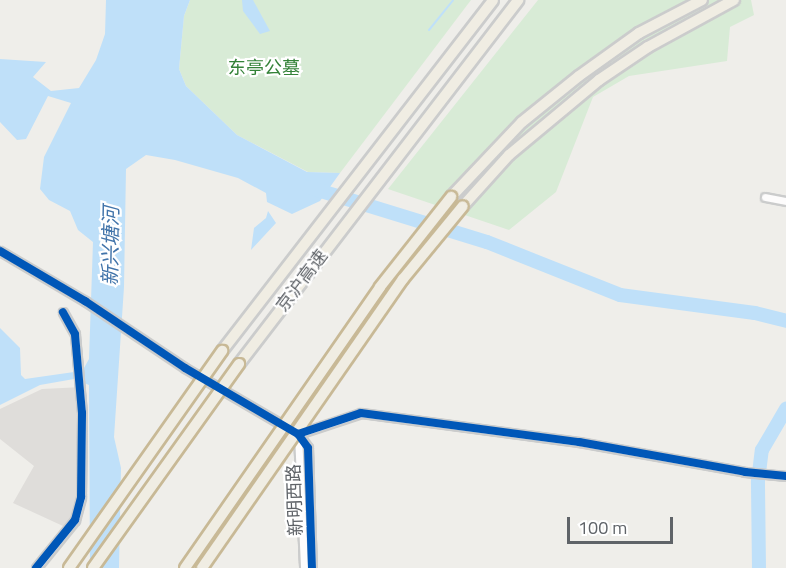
<!DOCTYPE html>
<meta charset="utf-8">
<style>
body{margin:0}
#map{position:relative;width:786px;height:568px;overflow:hidden;background:#efeeea;font-family:"Titillium Web","Noto Sans SC",sans-serif}
div>[style]{position:absolute}
[style*='--x']{left:calc(var(--x)*1px);top:calc(var(--y)*1px);width:calc(var(--w)*1px);rotate:calc(var(--a)*1deg)}
.industrial>*{inset:0;background:#dfddda}
.green>*{inset:0;background:#d8ebd6}
.water>*{inset:0;background:#bfe0f9}
.stream>*{height:2px;margin:-1px;padding:0 1px;transform-origin:1px;border-radius:1px;background:#bfe0f9}
.river>*{height:14px;margin:-7px;padding:0 7px;transform-origin:7px;border-radius:7px;background:#bfe0f9}
.roads{filter:drop-shadow(2px 0 #cbcccc) drop-shadow(-2px 0 #cbcccc) drop-shadow(0 2px #cbcccc) drop-shadow(0 -2px #cbcccc)}
.minor>*{height:7px;margin:-3.5px;padding:0 3.5px;transform-origin:3.5px;border-radius:3.5px;background:#fdfcfc}
.highway>*{height:10px;margin:-5px;padding:0 5px;transform-origin:5px;border-radius:5px;background:#f0ede3}
.bridges{filter:drop-shadow(2px 0 #c8b996) drop-shadow(-2px 0 #c8b996) drop-shadow(0 2px #c8b996) drop-shadow(0 -2px #c8b996)}
.highway-bridge>*{height:10px;margin:-5px;padding:0 5px;transform-origin:5px;border-radius:5px;background:#f0ede3}
.cycleway>*{height:8px;margin:-4px;padding:0 4px;transform-origin:4px;border-radius:4px;background:#0057b8}
span{translate:-50% -50%;white-space:nowrap;text-align:center;line-height:1.15;-webkit-text-stroke:4.5px #fff;paint-order:stroke}
.park-label{font-size:18px;color:#348238}
.street-label{font-size:18px;color:#5f6368}
.water-label{font-size:20px;color:#4174aa;font-style:italic}
.scale{position:absolute;left:567px;top:517px;width:106px;height:27px;box-sizing:border-box;border:3px solid #5f6368;border-top:0;padding-left:8px;font-size:18px;line-height:21px;white-space:nowrap;color:#5f6368;-webkit-text-stroke:4px #fff;paint-order:stroke}
</style>
<div id="map">
<div class="industrial">
<div style="clip-path:polygon(83px 387px,82px 515px,63px 526px,13px 503px,34px 466px,0 439px,0 409px,42px 389px)"></div>
</div>
<div class="green">
<div style="clip-path:polygon(190px 0,471px 0,340px 173px,308px 172px,237px 135px,186px 86px,179px 69px,184px 16px)"></div>
<div style="clip-path:polygon(538px 0,751px 0,754px 15px,730px 27px,727px 61px,629px 76px,593px 97px,556px 192px,509px 230px,388px 189px)"></div>
</div>
<div class="water">
<div style="clip-path:polygon(106px 0,190px 0,184px 16px,179px 69px,186px 86px,237px 135px,307px 172px,340px 173px,320px 201px,292px 214px,267px 202px,266px 193px,238px 178px,175px 160px,146px 155px,126px 169px,124px 287px,114px 437px,121px 468px,119px 568px,90px 568px,89px 385px,74px 379px,40px 385px,0 405px,0 328px,20px 348px,21px 375px,25px 379px,74px 372px,84px 368px,89px 359px,93px 242px,78px 230px,70px 211px,49px 200px,40px 189px,44px 157px,71px 103px,48px 96px,26px 139px,17px 140px,0 122px,0 59px,46px 62px,33px 77px,51px 91px,79px 88px,96px 60px,105px 34px)"></div>
<div style="clip-path:polygon(242px 0,253px 0,270px 31px,260px 34px,243px 11px)"></div>
<div style="clip-path:polygon(268px 211px,276px 223px,251px 250px,254px 228px,266px 218px)"></div>
</div>
<div class="stream">
<div style="--x:429;--y:30;--w:38;--a:-51"></div>
</div>
<div class="river">
<div style="--x:308;--y:187;--w:187;--a:17.1"></div>
<div style="--x:487;--y:242;--w:143;--a:21.7"></div>
<div style="--x:620;--y:295;--w:136;--a:7.6"></div>
<div style="--x:755;--y:313;--w:32;--a:14"></div>
<div style="--x:759;--y:568;--w:87;--a:-90.7"></div>
<div style="--x:758;--y:481;--w:31;--a:-83"></div>
<div style="--x:762;--y:450;--w:48;--a:-59.7"></div>
</div>
<div class="roads">
<div class="minor">
<div style="--x:765;--y:197;--w:21;--a:11"></div>
<div style="--x:0;--y:251;--w:99;--a:30.5"></div>
<div style="--x:85;--y:301;--w:120;--a:33.8"></div>
<div style="--x:185;--y:368;--w:131;--a:30.3"></div>
<div style="--x:298;--y:434;--w:17;--a:54"></div>
<div style="--x:308;--y:448;--w:120;--a:88.1"></div>
<div style="--x:298;--y:434;--w:66;--a:-18.4"></div>
<div style="--x:361;--y:413;--w:220;--a:7.6"></div>
<div style="--x:579;--y:442;--w:169;--a:10.2"></div>
<div style="--x:745;--y:472;--w:41;--a:5.6"></div>
<div style="--x:298;--y:434;--w:134;--a:87.4"></div>
<div style="--x:36;--y:568;--w:62;--a:-50.9"></div>
<div style="--x:75;--y:520;--w:24;--a:-75"></div>
<div style="--x:81;--y:497;--w:84;--a:-89.3"></div>
<div style="--x:82;--y:413;--w:79;--a:-95.1"></div>
<div style="--x:75;--y:334;--w:25;--a:-119"></div>
</div>
<div class="highway">
<div style="--x:451;--y:197;--w:103;--a:-46.6"></div>
<div style="--x:522;--y:122;--w:73;--a:-38.9"></div>
<div style="--x:579;--y:76;--w:74;--a:-35.6"></div>
<div style="--x:639;--y:33;--w:71;--a:-27.6"></div>
<div style="--x:463;--y:206;--w:69;--a:-48"></div>
<div style="--x:509;--y:155;--w:117;--a:-39.8"></div>
<div style="--x:599;--y:80;--w:59;--a:-34"></div>
<div style="--x:648;--y:47;--w:98;--a:-28.7"></div>
<div style="--x:222;--y:351;--w:443;--a:-52.3"></div>
<div style="--x:239;--y:364;--w:459;--a:-52.5"></div>
</div>
</div>
<div class="bridges">
<div class="highway-bridge">
<div style="--x:69;--y:568;--w:266;--a:-54.8"></div>
<div style="--x:93;--y:568;--w:251;--a:-54.4"></div>
<div style="--x:185;--y:568;--w:342;--a:-55.2"></div>
<div style="--x:380;--y:287;--w:115;--a:-51.7"></div>
<div style="--x:202;--y:568;--w:352;--a:-55.2"></div>
<div style="--x:403;--y:279;--w:94;--a:-50.6"></div>
</div>
</div>
<div class="cycleway">
<div style="--x:0;--y:251;--w:99;--a:30.5"></div>
<div style="--x:85;--y:301;--w:120;--a:33.8"></div>
<div style="--x:185;--y:368;--w:131;--a:30.3"></div>
<div style="--x:298;--y:434;--w:17;--a:54"></div>
<div style="--x:308;--y:448;--w:120;--a:88.1"></div>
<div style="--x:298;--y:434;--w:66;--a:-18.4"></div>
<div style="--x:361;--y:413;--w:220;--a:7.6"></div>
<div style="--x:579;--y:442;--w:169;--a:10.2"></div>
<div style="--x:745;--y:472;--w:41;--a:5.6"></div>
<div style="--x:36;--y:568;--w:62;--a:-50.9"></div>
<div style="--x:75;--y:520;--w:24;--a:-75"></div>
<div style="--x:81;--y:497;--w:84;--a:-89.3"></div>
<div style="--x:82;--y:413;--w:79;--a:-95.1"></div>
<div style="--x:75;--y:334;--w:25;--a:-119"></div>
</div>
<div class="park-label">
<span style="left:264px;top:68px">东亭公墓</span>
</div>
<div class="street-label">
<span style="left:302px;top:281px;rotate:-53deg">京沪高速</span>
<span style="left:295px;top:500px;rotate:-92deg">新明西路</span>
</div>
<div class="water-label">
<span style="left:110px;top:246px;rotate:-89deg">新兴塘河</span>
</div>
<div class="scale">100 m</div>
</div>
